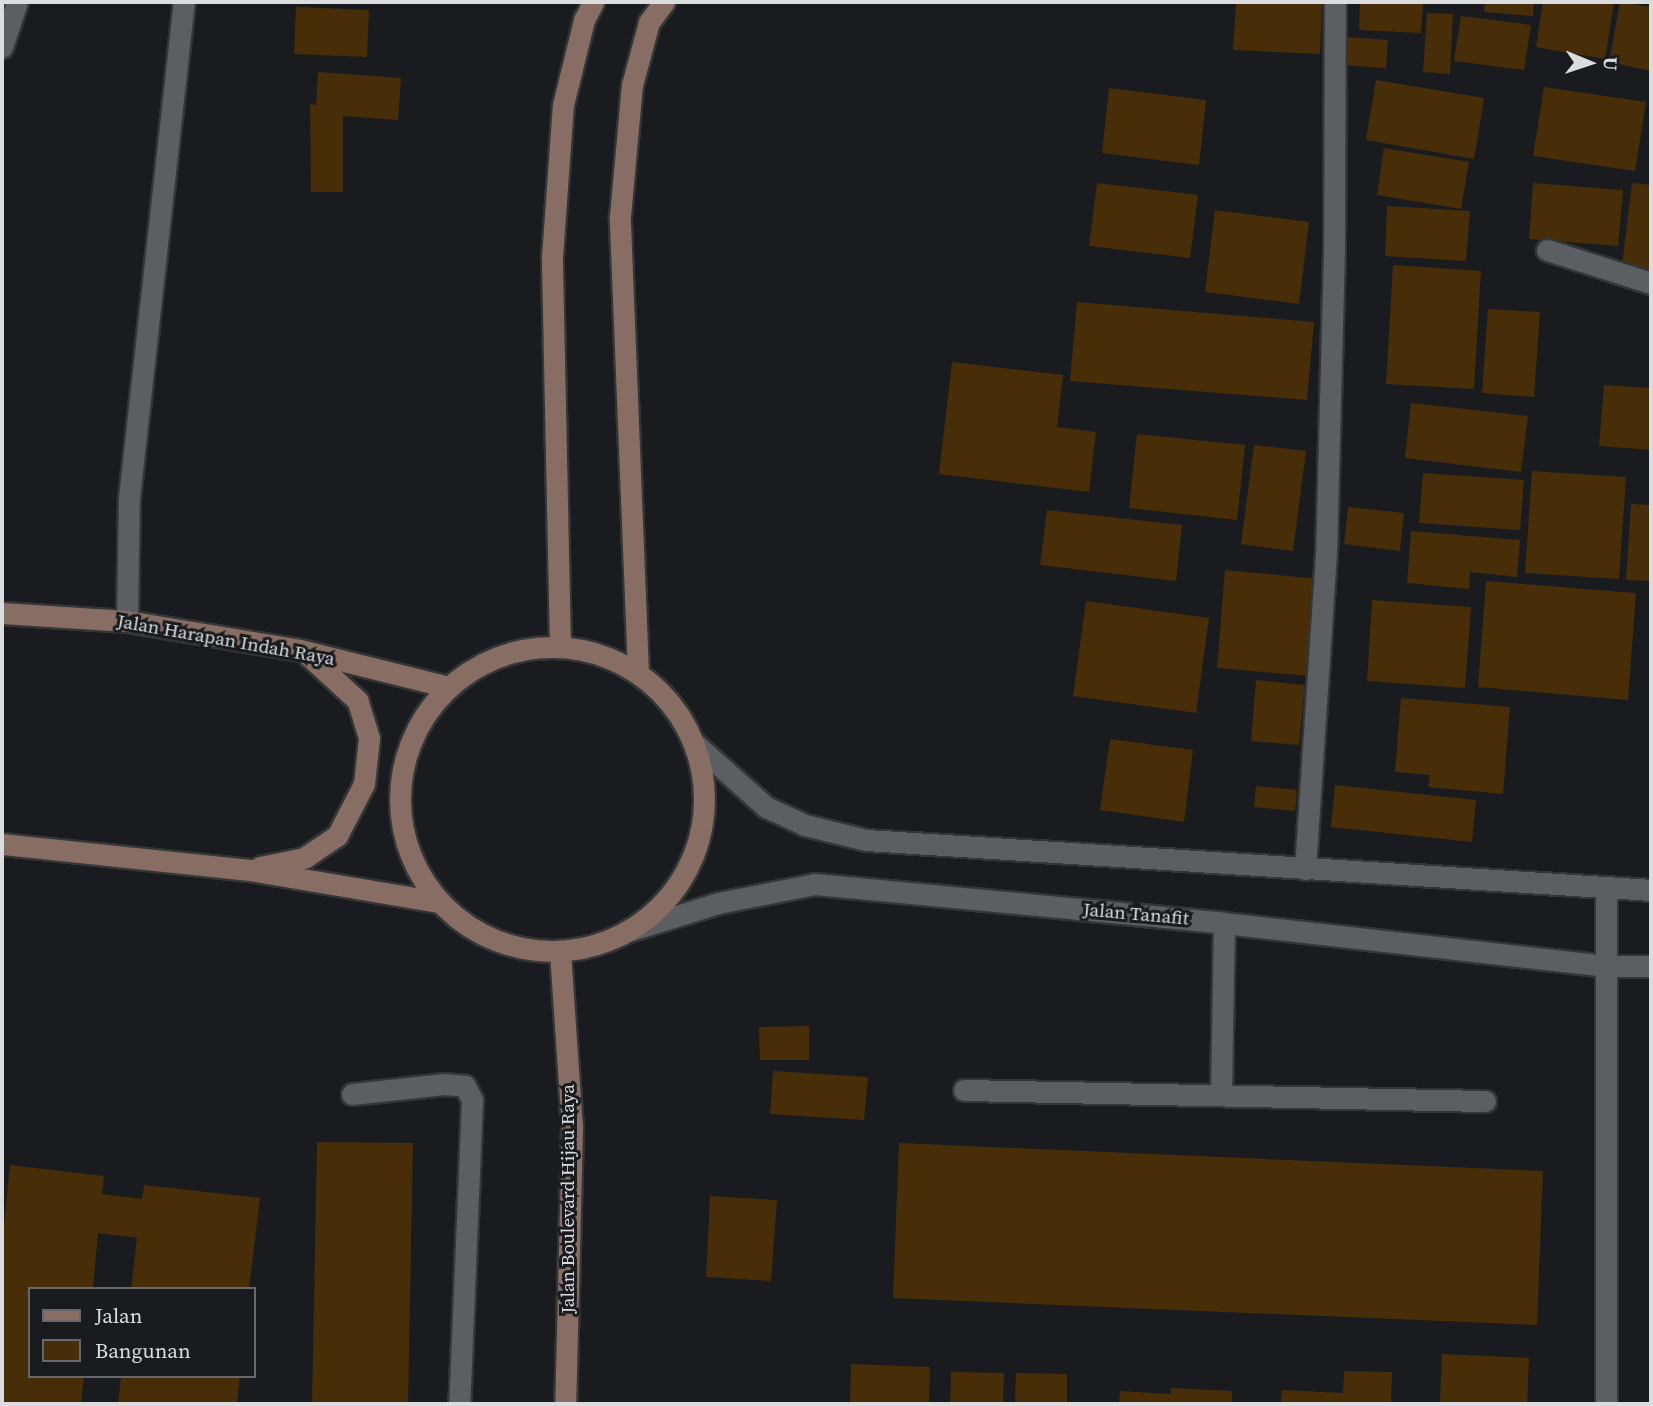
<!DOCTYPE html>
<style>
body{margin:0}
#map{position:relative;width:1653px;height:1406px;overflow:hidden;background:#191b1e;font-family:"Source Serif 4",serif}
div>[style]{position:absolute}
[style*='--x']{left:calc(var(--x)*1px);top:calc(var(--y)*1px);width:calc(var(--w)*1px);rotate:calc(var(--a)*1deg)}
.building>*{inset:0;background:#472e09}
.roads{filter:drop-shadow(2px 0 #343537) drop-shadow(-2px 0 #343537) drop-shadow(0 2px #343537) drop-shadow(0 -2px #343537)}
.lane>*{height:21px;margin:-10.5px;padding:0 10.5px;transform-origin:10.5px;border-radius:10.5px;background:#5b5f62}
.street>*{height:21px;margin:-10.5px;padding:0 10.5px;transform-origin:10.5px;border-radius:10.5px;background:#5b5f62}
.secondary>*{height:21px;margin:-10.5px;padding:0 10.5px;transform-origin:10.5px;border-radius:10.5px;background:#876d63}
.secondary>.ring{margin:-10.5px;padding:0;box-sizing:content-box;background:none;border:21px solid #876d63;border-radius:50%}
span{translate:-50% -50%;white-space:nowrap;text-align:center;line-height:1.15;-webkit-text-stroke:6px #191b1e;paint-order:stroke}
.street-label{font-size:19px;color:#dadcde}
.frame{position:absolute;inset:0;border:4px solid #dadcde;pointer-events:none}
.legend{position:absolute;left:28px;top:1287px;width:228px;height:91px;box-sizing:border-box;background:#191b1e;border:2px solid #66686b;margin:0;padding:9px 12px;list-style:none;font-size:21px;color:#dadcde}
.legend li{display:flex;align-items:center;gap:14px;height:35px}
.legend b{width:35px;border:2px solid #66686b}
.north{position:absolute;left:1555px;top:28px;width:70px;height:70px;-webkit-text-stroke:5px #191b1e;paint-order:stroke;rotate:92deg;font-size:19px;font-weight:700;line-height:28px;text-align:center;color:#dadcde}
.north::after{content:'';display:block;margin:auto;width:24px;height:32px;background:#dadcde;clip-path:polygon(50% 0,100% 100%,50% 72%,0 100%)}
</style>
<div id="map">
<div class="building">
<div style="clip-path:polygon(1236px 2px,1322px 2px,1320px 54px,1233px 50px)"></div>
<div style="clip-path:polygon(1360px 2px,1423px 3px,1421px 33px,1359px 30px)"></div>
<div style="clip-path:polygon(1485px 2px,1534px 2px,1533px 16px,1484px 12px)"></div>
<div style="clip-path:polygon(1543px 2px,1614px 2px,1605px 59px,1536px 47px)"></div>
<div style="clip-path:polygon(1620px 2px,1651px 7px,1651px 71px,1609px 62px)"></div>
<div style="clip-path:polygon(296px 7px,369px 10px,367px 57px,294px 54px)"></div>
<div style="clip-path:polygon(1427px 13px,1453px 14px,1450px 74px,1423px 72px)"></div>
<div style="clip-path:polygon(1461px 16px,1531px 25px,1524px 70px,1454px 61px)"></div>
<div style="clip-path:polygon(1346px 37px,1388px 40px,1386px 68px,1344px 65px)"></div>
<div style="clip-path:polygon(318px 72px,401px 78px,398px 120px,343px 116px,343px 192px,311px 192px,310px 104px,316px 105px)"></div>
<div style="clip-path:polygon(1376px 80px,1484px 98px,1474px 159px,1366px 140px)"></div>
<div style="clip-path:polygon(1544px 87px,1646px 102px,1635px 171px,1533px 156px)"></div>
<div style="clip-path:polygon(1109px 88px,1206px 100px,1199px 165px,1102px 153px)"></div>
<div style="clip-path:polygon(1384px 148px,1469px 162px,1461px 209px,1377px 195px)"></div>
<div style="clip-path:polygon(1097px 183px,1198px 195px,1190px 258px,1089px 246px)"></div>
<div style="clip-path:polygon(1533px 183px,1623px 190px,1618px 246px,1529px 239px)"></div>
<div style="clip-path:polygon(1632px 183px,1651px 185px,1651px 276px,1621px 273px)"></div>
<div style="clip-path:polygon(1387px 206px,1470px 211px,1466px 261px,1385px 256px)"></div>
<div style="clip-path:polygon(1215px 210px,1309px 222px,1299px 304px,1205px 292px)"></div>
<div style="clip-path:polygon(1393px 265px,1481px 271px,1474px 389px,1386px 384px)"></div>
<div style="clip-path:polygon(1077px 302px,1314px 322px,1307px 400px,1070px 381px)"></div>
<div style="clip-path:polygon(1488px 309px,1540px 312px,1534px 397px,1482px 393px)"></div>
<div style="clip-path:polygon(952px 362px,1063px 375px,1057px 427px,1096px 432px,1089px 492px,939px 474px)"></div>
<div style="clip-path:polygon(1604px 385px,1651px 388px,1651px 450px,1599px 446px)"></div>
<div style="clip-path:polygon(1411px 403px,1528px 416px,1521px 472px,1405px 458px)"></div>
<div style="clip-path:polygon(1137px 434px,1245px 445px,1237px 520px,1129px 508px)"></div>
<div style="clip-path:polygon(1254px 445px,1306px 451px,1293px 551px,1241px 544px)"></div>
<div style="clip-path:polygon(1532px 471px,1626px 477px,1619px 579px,1525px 573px)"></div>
<div style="clip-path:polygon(1423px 473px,1524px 480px,1520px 530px,1419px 523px)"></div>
<div style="clip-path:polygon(1631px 504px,1651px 505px,1651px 581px,1626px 580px)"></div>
<div style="clip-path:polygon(1348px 507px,1404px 513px,1400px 551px,1344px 544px)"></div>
<div style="clip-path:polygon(1047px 510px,1182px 525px,1176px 581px,1040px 565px)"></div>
<div style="clip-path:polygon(1411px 531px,1520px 540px,1517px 577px,1470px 572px,1469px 589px,1407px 583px)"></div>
<div style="clip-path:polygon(1225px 570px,1319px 579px,1311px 676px,1217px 668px)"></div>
<div style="clip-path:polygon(1486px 581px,1636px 593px,1628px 700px,1478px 687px)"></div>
<div style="clip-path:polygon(1372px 600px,1471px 607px,1465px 688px,1367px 681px)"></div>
<div style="clip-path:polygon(1086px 601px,1209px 618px,1196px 713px,1073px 696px)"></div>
<div style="clip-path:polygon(1256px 680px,1305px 685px,1299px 745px,1251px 741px)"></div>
<div style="clip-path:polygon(1401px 698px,1510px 707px,1503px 794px,1428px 787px,1430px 775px,1395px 772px)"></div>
<div style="clip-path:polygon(1110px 739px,1193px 750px,1184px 822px,1100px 810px)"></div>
<div style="clip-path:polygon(1335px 785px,1476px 800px,1472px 842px,1331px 827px)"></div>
<div style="clip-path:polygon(1256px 786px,1297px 790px,1295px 811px,1254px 807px)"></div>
<div style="clip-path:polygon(809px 1026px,809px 1060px,760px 1060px,759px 1027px)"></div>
<div style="clip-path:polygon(773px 1071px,868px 1077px,864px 1120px,770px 1114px)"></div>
<div style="clip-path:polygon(317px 1142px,413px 1143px,408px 1404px,312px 1404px)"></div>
<div style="clip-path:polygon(899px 1143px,1543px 1171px,1537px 1325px,893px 1298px)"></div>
<div style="clip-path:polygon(10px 1165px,104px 1176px,102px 1194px,142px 1199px,144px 1185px,260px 1198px,249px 1289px,131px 1289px,137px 1238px,98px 1233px,93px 1289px,30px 1289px,30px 1376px,84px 1376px,81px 1404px,2px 1404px,2px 1244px)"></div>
<div style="clip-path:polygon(710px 1196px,777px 1200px,771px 1281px,706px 1277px)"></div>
<div style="clip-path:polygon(1442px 1354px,1529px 1358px,1527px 1404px,1440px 1404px)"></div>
<div style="clip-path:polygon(851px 1364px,930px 1367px,929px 1404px,850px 1404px)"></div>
<div style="clip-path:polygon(1344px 1371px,1392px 1372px,1391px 1404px,1281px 1404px,1282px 1390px,1343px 1393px)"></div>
<div style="clip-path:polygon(951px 1372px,1004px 1373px,1003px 1404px,950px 1404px)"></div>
<div style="clip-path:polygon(1016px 1373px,1067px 1374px,1067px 1404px,1015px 1404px)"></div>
<div style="clip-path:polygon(121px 1376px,240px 1376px,237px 1404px,118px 1404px)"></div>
<div style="clip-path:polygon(1171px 1388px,1232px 1391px,1232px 1404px,1119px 1404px,1120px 1391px,1171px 1394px)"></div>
</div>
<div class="roads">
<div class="lane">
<div style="--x:2;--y:47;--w:47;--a:-71.6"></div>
<div style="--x:127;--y:621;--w:123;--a:-89.1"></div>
<div style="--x:129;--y:498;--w:499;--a:-83.7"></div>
<div style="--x:964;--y:1090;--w:521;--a:1.21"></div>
<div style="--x:1221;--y:1094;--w:171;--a:-89"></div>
</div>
<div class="street">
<div style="--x:1547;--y:250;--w:109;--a:17.6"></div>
<div style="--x:693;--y:742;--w:98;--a:41.7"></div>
<div style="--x:766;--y:807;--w:43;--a:24.8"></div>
<div style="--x:805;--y:825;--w:63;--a:13.8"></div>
<div style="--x:866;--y:840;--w:787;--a:3.64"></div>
<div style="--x:1305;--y:869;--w:315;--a:-86.2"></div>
<div style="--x:1326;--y:555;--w:303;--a:-88.5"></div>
<div style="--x:1334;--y:252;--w:250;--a:-89.8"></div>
<div style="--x:625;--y:932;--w:97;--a:-17.3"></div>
<div style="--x:718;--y:903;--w:99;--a:-11.1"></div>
<div style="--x:815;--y:884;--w:411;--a:5.4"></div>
<div style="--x:1224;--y:923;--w:383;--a:6.4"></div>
<div style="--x:1605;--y:966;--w:46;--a:0"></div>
<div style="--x:352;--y:1094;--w:93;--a:-6.2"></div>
<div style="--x:444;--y:1084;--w:21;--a:5"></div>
<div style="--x:465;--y:1086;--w:16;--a:63"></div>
<div style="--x:472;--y:1100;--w:304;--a:92.4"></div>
<div style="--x:1606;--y:1404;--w:516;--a:-90"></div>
</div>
<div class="secondary">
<div style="--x:2;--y:613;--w:125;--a:3.7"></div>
<div style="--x:127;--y:621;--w:175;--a:9.5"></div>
<div style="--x:300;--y:650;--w:153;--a:14"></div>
<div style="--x:560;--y:646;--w:389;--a:-91.2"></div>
<div style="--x:552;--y:257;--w:152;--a:-85.9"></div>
<div style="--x:563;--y:105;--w:88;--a:-76.1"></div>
<div style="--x:584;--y:20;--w:20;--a:-63"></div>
<div class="ring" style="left:400px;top:647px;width:283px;height:283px"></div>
<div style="--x:638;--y:672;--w:456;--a:-92.3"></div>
<div style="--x:620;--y:216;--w:132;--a:-84.8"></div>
<div style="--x:632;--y:85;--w:65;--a:-74.9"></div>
<div style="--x:649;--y:22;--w:25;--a:-53"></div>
<div style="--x:2;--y:844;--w:248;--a:6"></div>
<div style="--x:249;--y:870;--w:193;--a:9.6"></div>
<div style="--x:260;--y:867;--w:45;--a:-11.6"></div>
<div style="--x:304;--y:858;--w:40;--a:-34"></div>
<div style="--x:337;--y:836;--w:59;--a:-62.6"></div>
<div style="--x:364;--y:784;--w:46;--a:-83.8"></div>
<div style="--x:369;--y:738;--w:39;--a:-107"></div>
<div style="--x:358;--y:701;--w:68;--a:-137.4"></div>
<div style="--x:560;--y:952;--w:175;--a:86.1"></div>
<div style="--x:572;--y:1127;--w:277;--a:91.4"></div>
</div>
</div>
<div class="street-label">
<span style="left:226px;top:640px;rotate:10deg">Jalan Harapan Indah Raya</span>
<span style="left:1136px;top:914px;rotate:5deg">Jalan Tanafit</span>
<span style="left:568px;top:1199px;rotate:-90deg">Jalan Boulevard Hijau Raya</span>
</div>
<div class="frame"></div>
<ul class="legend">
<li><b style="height:9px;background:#876d63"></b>Jalan</li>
<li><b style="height:19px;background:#472e09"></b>Bangunan</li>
</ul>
<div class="north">U</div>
</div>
